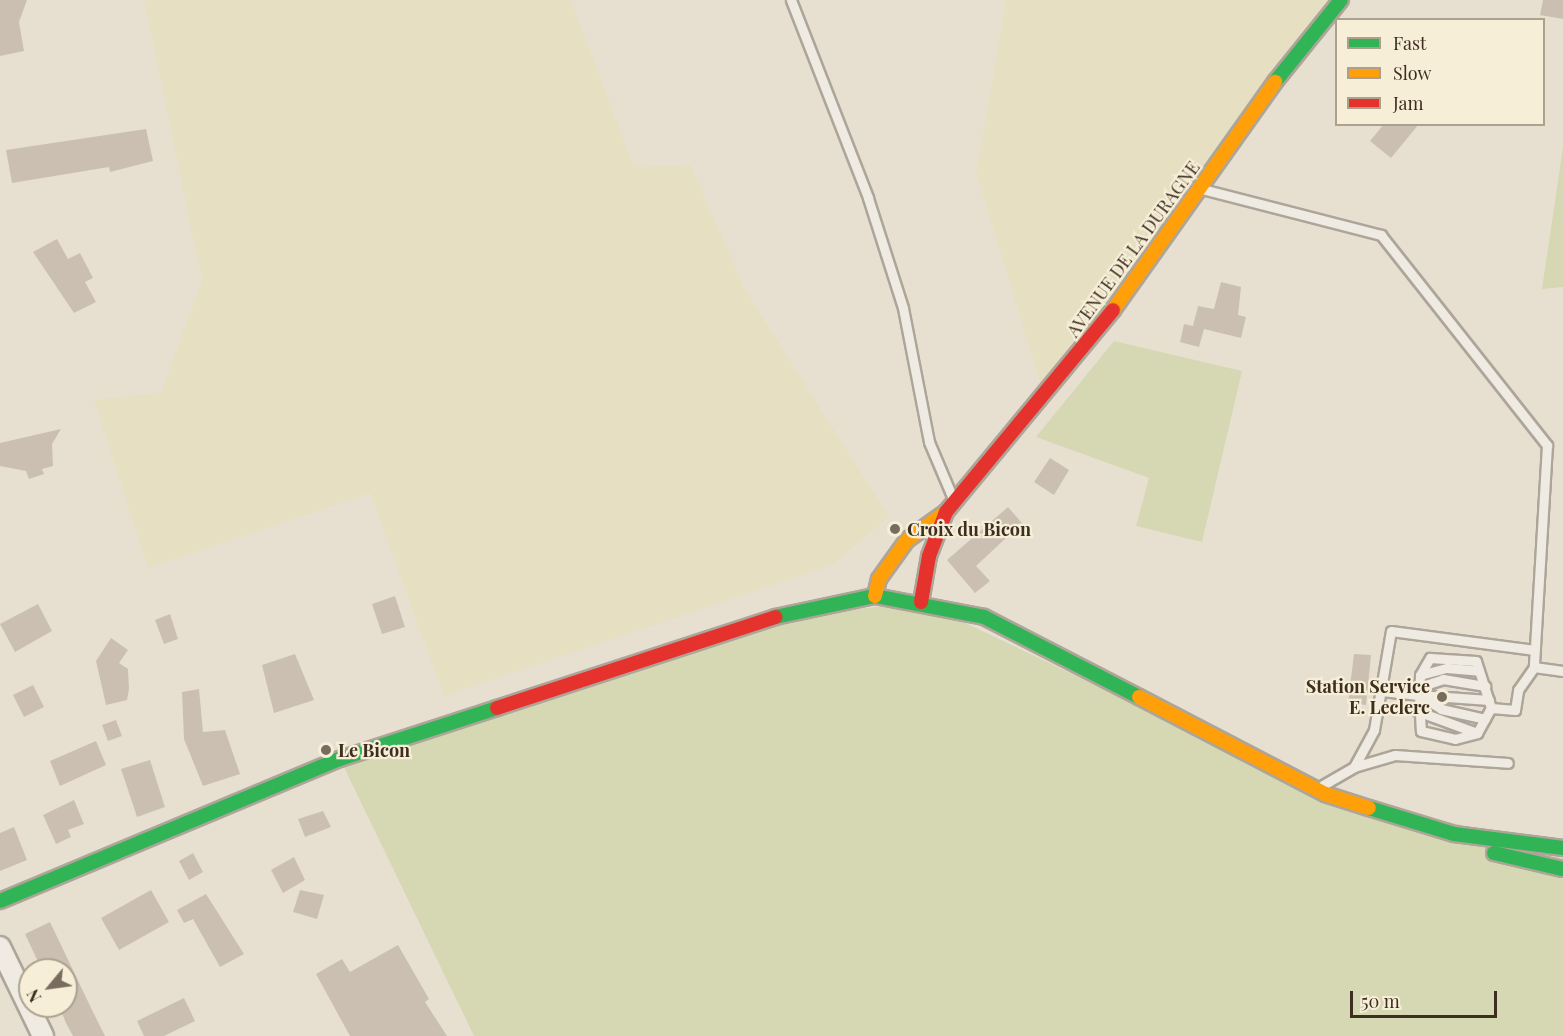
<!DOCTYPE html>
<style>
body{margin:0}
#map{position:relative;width:1563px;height:1036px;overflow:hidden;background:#e7e0d1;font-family:"Playfair Display",serif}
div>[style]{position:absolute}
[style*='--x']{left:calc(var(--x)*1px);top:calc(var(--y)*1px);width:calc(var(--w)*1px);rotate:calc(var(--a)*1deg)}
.farmland>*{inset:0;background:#e6dfc2}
.green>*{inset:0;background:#d6d7b3}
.building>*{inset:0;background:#cbbfb2}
.roads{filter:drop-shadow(2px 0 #ada599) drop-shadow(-2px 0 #ada599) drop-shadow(0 2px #ada599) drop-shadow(0 -2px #ada599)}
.lane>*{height:9px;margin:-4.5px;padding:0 4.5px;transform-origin:4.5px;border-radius:4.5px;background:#efebe3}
.street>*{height:20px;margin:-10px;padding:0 10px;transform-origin:10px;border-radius:10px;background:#efebe3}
.fast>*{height:14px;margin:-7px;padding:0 7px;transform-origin:7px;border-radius:7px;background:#30b455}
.slow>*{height:14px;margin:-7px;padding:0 7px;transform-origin:7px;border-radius:7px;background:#ff9f0a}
.jam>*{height:14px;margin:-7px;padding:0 7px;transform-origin:7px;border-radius:7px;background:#e5322d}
.dots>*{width:16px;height:16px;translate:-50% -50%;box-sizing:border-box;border:3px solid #f7eed8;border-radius:50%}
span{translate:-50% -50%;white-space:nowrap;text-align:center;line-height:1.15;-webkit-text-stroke:4.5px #f7eed8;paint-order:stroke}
.street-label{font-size:18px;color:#3d2e20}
.poi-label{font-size:18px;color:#3d2e20;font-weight:700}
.left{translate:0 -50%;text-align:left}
.right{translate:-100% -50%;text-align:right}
.legend{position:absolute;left:1335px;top:18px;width:210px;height:108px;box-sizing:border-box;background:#f7eed8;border:2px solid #ada18e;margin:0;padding:8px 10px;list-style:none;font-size:18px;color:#3d2e20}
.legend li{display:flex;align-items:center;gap:12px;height:30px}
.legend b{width:30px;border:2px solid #ada18e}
.north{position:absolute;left:18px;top:958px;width:60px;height:60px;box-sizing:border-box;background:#f7eed8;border:2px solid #ada18e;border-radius:50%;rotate:241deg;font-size:16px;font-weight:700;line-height:24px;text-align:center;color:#3d2e20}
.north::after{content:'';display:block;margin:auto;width:21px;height:27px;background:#786c5e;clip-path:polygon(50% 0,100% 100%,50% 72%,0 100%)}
.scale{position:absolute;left:1350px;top:991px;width:147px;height:27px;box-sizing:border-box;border:3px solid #3d2e20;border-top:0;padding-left:8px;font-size:18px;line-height:21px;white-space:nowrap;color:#3d2e20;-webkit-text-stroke:4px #f7eed8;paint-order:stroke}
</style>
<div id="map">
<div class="farmland">
<div style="clip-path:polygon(144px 0,571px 0,634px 167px,690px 165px,746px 291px,889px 517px,832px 565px,444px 696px,370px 493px,148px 568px,94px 400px,161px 392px,202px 281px)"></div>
<div style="clip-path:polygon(1006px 0,1341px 0,1045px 399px,976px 173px)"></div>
</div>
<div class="green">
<div style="clip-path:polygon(1563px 147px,1563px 287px,1542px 289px)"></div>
<div style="clip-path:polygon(1114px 341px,1242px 371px,1202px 542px,1136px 526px,1149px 478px,1036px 437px)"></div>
<div style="clip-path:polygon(921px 602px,1325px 794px,1563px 848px,1563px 1036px,474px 1036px,340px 759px,768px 619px)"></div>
</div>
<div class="building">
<div style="clip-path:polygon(0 0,27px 0,19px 22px,24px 51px,0 56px)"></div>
<div style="clip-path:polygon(1543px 0,1563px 0,1563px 19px,1540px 15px)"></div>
<div style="clip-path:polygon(1384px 124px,1419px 124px,1391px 158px,1370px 141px)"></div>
<div style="clip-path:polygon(146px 129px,153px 161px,110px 172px,109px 167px,12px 183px,6px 150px)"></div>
<div style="clip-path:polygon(57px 239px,68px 259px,80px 253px,93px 278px,85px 282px,96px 302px,74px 313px,33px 252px)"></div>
<div style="clip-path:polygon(1221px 282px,1241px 287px,1238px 315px,1246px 317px,1241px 338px,1204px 329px,1199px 347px,1180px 342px,1184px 324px,1193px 326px,1198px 306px,1214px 309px)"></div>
<div style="clip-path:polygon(61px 429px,52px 444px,53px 466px,42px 469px,44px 474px,29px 479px,26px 471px,0 466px,0 443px)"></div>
<div style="clip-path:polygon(1050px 458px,1069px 470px,1054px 495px,1034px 482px)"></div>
<div style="clip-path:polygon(1008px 507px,1022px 523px,976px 566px,990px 581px,975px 593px,947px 560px)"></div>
<div style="clip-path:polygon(395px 596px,405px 627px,382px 634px,372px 604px)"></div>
<div style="clip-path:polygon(38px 604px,52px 631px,15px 652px,0 624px)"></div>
<div style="clip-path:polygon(170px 614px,178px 639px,164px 644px,155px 620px)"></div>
<div style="clip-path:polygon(111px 638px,128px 650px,119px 663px,128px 669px,129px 689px,127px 700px,106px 705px,96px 661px)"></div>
<div style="clip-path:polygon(295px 654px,314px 700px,274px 713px,262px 665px)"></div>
<div style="clip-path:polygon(1354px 654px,1371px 655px,1366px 705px,1348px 703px)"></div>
<div style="clip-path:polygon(33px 685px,44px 707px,24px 717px,13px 695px)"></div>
<div style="clip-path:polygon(199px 689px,203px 732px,225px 730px,240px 774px,203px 786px,184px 739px,182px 692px)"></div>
<div style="clip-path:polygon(116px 720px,122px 736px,108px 741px,102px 725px)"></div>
<div style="clip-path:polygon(96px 741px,106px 765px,60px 786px,50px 761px)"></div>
<div style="clip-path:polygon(150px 760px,165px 807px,137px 817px,121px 769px)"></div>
<div style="clip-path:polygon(74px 800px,84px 824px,68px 830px,71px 837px,56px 844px,43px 815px)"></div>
<div style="clip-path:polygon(323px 811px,331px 827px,305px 837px,298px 819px)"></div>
<div style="clip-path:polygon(14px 827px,27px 860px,0 871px,0 833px)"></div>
<div style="clip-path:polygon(193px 853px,203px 872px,189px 880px,179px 861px)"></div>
<div style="clip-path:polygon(294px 857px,305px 880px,283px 893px,271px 870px)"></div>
<div style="clip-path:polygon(151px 890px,169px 922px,119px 950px,101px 918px)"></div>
<div style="clip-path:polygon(300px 890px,324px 895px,317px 919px,293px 912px)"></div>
<div style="clip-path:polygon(206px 894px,244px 954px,220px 967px,193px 919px,184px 923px,177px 910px)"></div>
<div style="clip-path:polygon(50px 922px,92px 1010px,105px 1036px,73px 1036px,66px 1023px,59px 1006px,66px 1006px,66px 970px,42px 970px,25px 934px)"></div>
<div style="clip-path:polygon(398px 945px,429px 999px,425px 1002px,447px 1036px,350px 1036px,316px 974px,342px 959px,350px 972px)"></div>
<div style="clip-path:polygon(184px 998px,195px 1021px,164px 1036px,144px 1036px,137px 1021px)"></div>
</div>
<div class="roads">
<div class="lane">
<div style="--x:791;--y:0;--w:212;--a:68.7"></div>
<div style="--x:868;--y:198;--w:115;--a:72.3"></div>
<div style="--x:903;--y:308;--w:136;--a:79"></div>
<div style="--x:929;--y:442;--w:64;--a:67"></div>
<div style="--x:1202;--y:189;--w:185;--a:14.4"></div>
<div style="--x:1381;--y:235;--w:268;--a:51.7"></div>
<div style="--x:1547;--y:445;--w:222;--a:93.4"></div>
<div style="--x:1534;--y:667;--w:29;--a:8"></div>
<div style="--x:1420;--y:675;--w:28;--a:-15"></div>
<div style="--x:1447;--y:668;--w:32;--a:5"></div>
<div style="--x:1419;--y:687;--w:25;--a:-18"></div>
<div style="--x:1443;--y:679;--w:43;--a:9.5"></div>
<div style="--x:1381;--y:691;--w:38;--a:6"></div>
<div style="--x:1419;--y:695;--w:36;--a:87"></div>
<div style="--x:1421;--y:731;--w:35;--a:13"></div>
<div style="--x:1455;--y:739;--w:23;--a:-15"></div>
<div style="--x:1477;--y:733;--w:29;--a:-61"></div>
<div style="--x:1491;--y:708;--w:24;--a:5"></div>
<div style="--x:1515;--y:710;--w:20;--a:-81"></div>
<div style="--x:1518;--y:690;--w:28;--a:-55"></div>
<div style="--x:1419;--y:695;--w:20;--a:-87"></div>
<div style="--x:1420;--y:675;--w:20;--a:-60"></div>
<div style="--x:1430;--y:658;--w:46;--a:3.7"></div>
<div style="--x:1476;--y:661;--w:49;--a:72.3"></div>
<div style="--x:1419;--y:695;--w:26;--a:32"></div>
<div style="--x:1441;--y:709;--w:45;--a:12.8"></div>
<div style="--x:1419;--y:695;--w:70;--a:4.1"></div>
<div style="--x:1417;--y:711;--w:64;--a:20.1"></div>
<div style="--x:1354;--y:767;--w:43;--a:-16.3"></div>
<div style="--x:1395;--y:755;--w:113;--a:4"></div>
<div style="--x:1323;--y:785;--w:36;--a:-30"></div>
<div style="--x:1354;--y:767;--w:42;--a:-61.6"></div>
<div style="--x:1374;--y:730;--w:100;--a:-80.3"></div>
<div style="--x:1391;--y:631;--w:145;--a:7.5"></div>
</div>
<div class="street">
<div style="--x:0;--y:947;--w:99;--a:64.2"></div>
</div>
<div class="fast">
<div style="--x:1275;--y:82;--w:105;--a:-51.2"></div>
<div style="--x:775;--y:617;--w:102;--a:-11.9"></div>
<div style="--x:875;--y:596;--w:111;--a:10.9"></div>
<div style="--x:984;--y:617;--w:174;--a:27.3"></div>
<div style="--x:1369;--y:808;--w:89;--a:17"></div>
<div style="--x:1454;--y:834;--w:110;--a:7.3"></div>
<div style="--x:1494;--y:853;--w:71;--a:13.1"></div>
<div style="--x:0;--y:901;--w:368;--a:-22.7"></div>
<div style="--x:340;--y:759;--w:165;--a:-18"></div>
</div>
<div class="slow">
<div style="--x:1113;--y:310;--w:280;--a:-54.6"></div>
<div style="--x:875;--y:596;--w:17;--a:-77"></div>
<div style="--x:879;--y:579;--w:48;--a:-54.3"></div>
<div style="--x:907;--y:540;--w:48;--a:-35.7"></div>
<div style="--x:1139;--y:697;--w:210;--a:27.5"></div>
<div style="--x:1325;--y:794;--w:46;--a:17.7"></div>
</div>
<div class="jam">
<div style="--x:921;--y:602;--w:47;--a:-80.1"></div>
<div style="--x:929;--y:556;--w:47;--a:-68.9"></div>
<div style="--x:946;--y:512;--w:262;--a:-50.4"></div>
<div style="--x:497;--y:708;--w:293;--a:-18.1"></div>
</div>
</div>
<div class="dots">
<div style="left:895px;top:529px;background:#786c5e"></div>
<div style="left:1442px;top:697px;background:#786c5e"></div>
<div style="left:326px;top:750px;background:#786c5e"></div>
</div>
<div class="street-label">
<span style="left:1133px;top:249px;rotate:-54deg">AVENUE DE LA DURAGNE</span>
</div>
<div class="poi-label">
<span class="left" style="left:907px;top:529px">Croix du Bicon</span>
<span class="right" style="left:1430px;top:697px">Station Service<br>E. Leclerc</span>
<span class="left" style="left:338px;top:750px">Le Bicon</span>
</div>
<ul class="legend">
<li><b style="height:8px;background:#30b455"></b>Fast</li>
<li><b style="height:8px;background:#ff9f0a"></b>Slow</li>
<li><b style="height:8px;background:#e5322d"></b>Jam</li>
</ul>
<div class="north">N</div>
<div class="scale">50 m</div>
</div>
